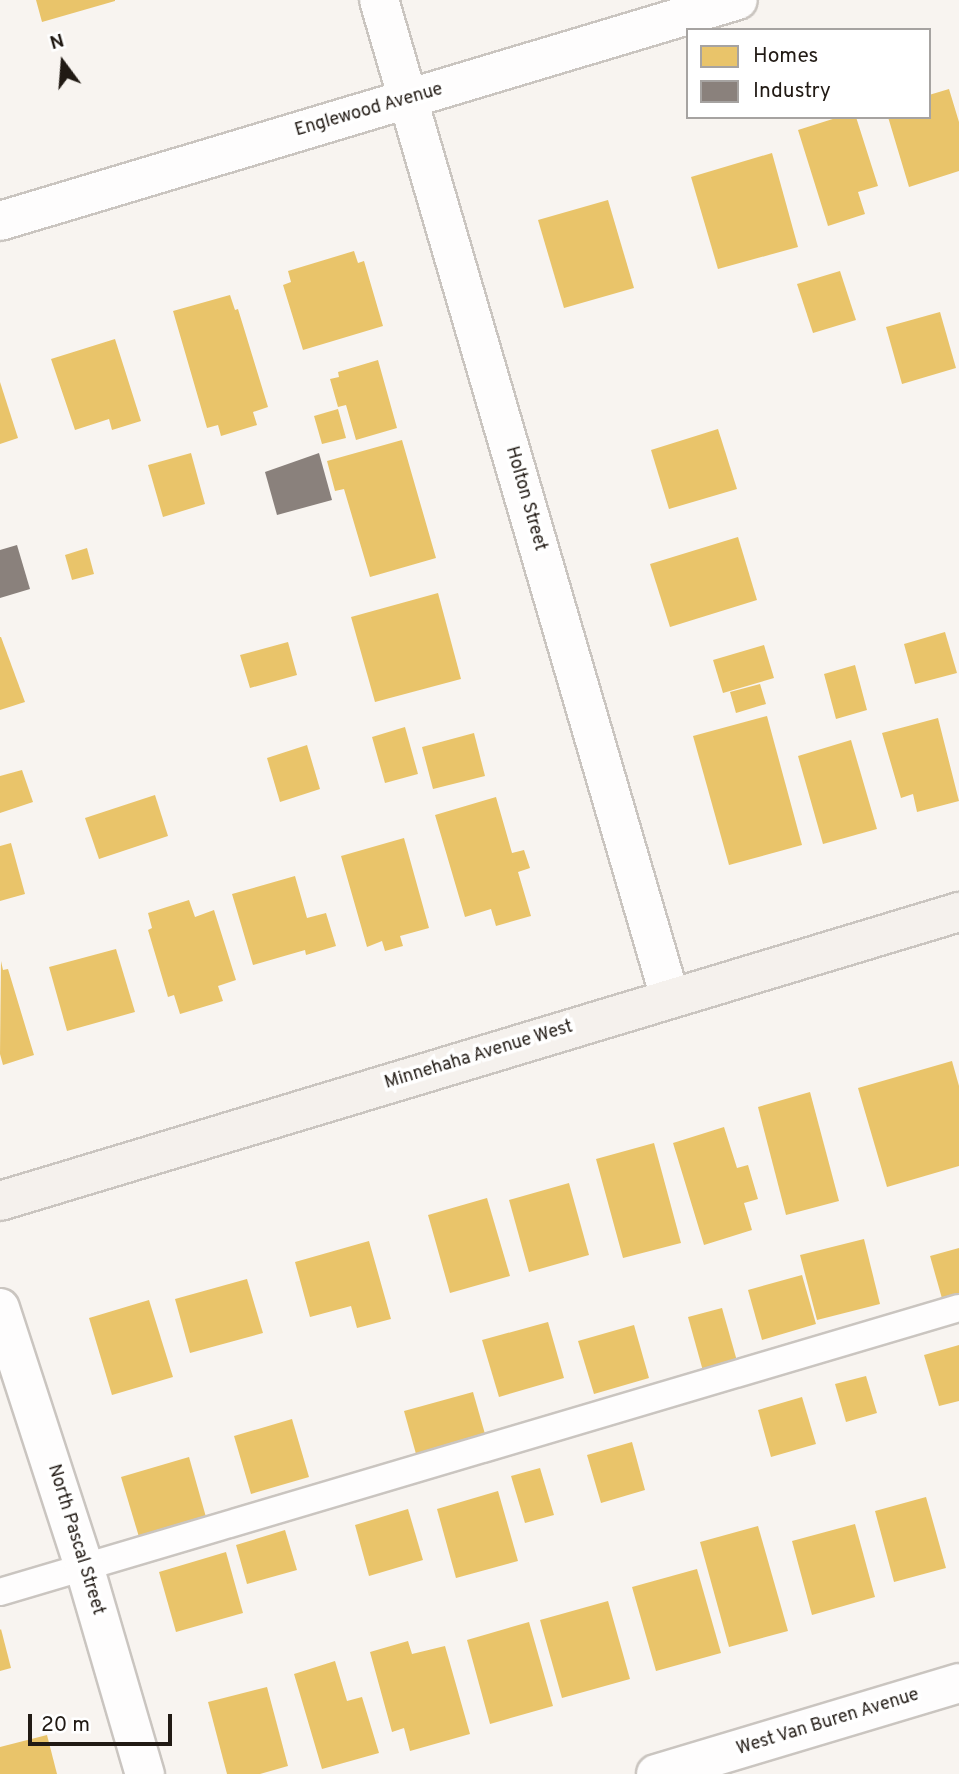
<!DOCTYPE html>
<style>
body{margin:0}
#map{position:relative;width:959px;height:1774px;overflow:hidden;background:#f8f4f0;font-family:Overpass,sans-serif}
div>[style]{position:absolute}
[style*='--x']{left:calc(var(--x)*1px);top:calc(var(--y)*1px);width:calc(var(--w)*1px);rotate:calc(var(--a)*1deg)}
.homes>*{inset:0;background:#e9c46a}
.industry>*{inset:0;background:#8a817c}
.roads{filter:drop-shadow(2px 0 #cac5c0) drop-shadow(-2px 0 #cac5c0) drop-shadow(0 2px #cac5c0) drop-shadow(0 -2px #cac5c0)}
.lane>*{height:26px;margin:-13px;padding:0 13px;transform-origin:13px;border-radius:13px;background:#fefdfd}
.street>*{height:38px;margin:-19px;padding:0 19px;transform-origin:19px;border-radius:19px;background:#fefdfd}
.secondary>*{height:38px;margin:-19px;padding:0 19px;transform-origin:19px;border-radius:19px;background:#f5f1ed}
span{translate:-50% -50%;white-space:nowrap;text-align:center;line-height:1.15;-webkit-text-stroke:7px #fff;paint-order:stroke}
.street-label{font-size:18px;color:#211a14}
.legend{position:absolute;left:686px;top:28px;width:245px;height:91px;box-sizing:border-box;background:#fff;border:2px solid #a6a3a1;margin:0;padding:9px 12px;list-style:none;font-size:21px;color:#211a14}
.legend li{display:flex;align-items:center;gap:14px;height:35px}
.legend b{width:35px;border:2px solid #a6a3a1}
.north{position:absolute;left:28px;top:28px;width:70px;height:70px;-webkit-text-stroke:5px #fff;paint-order:stroke;rotate:344deg;font-size:19px;font-weight:700;line-height:28px;text-align:center;color:#211a14}
.north::after{content:'';display:block;margin:auto;width:24px;height:32px;background:#211a14;clip-path:polygon(50% 0,100% 100%,50% 72%,0 100%)}
.scale{position:absolute;left:28px;top:1714px;width:144px;height:32px;box-sizing:border-box;border:4px solid #211a14;border-top:0;padding-left:9px;font-size:21px;line-height:24px;white-space:nowrap;color:#211a14;-webkit-text-stroke:5px #fff;paint-order:stroke}
</style>
<div id="map">
<div class="homes">
<div style="clip-path:polygon(36px 0,115px 0,115px 1px,42px 22px)"></div>
<div style="clip-path:polygon(949px 89px,959px 122px,959px 171px,909px 187px,888px 117px,929px 117px,929px 95px)"></div>
<div style="clip-path:polygon(839px 117px,856px 117px,878px 186px,858px 192px,865px 214px,828px 226px,798px 130px)"></div>
<div style="clip-path:polygon(772px 153px,798px 247px,718px 269px,691px 177px)"></div>
<div style="clip-path:polygon(608px 200px,634px 288px,564px 308px,538px 220px)"></div>
<div style="clip-path:polygon(354px 251px,358px 263px,364px 261px,383px 326px,303px 350px,283px 285px,291px 282px,288px 271px)"></div>
<div style="clip-path:polygon(840px 271px,856px 320px,813px 333px,797px 284px)"></div>
<div style="clip-path:polygon(230px 295px,235px 310px,238px 309px,268px 407px,253px 412px,257px 425px,221px 436px,218px 425px,207px 428px,173px 311px)"></div>
<div style="clip-path:polygon(940px 312px,956px 368px,902px 384px,886px 327px)"></div>
<div style="clip-path:polygon(115px 339px,141px 421px,112px 430px,109px 419px,75px 430px,51px 359px)"></div>
<div style="clip-path:polygon(378px 360px,397px 428px,356px 440px,346px 405px,338px 407px,330px 379px,339px 377px,338px 372px)"></div>
<div style="clip-path:polygon(0 382px,18px 438px,0 444px)"></div>
<div style="clip-path:polygon(338px 409px,346px 438px,322px 444px,314px 416px)"></div>
<div style="clip-path:polygon(718px 429px,737px 489px,669px 509px,651px 450px)"></div>
<div style="clip-path:polygon(402px 440px,436px 558px,370px 577px,344px 489px,335px 491px,327px 461px)"></div>
<div style="clip-path:polygon(191px 453px,205px 504px,163px 517px,148px 465px)"></div>
<div style="clip-path:polygon(738px 537px,757px 600px,670px 627px,650px 564px)"></div>
<div style="clip-path:polygon(87px 548px,94px 574px,72px 580px,65px 555px)"></div>
<div style="clip-path:polygon(438px 593px,461px 679px,375px 702px,351px 617px)"></div>
<div style="clip-path:polygon(945px 632px,957px 673px,915px 684px,904px 644px)"></div>
<div style="clip-path:polygon(1px 637px,25px 702px,0 710px,0 637px)"></div>
<div style="clip-path:polygon(288px 642px,297px 675px,250px 688px,240px 655px)"></div>
<div style="clip-path:polygon(764px 645px,774px 678px,723px 693px,713px 660px)"></div>
<div style="clip-path:polygon(855px 665px,867px 710px,836px 719px,824px 674px)"></div>
<div style="clip-path:polygon(760px 684px,766px 704px,736px 713px,730px 692px)"></div>
<div style="clip-path:polygon(767px 716px,802px 845px,729px 865px,693px 736px)"></div>
<div style="clip-path:polygon(938px 718px,959px 801px,917px 812px,913px 794px,901px 798px,882px 733px)"></div>
<div style="clip-path:polygon(405px 727px,418px 774px,385px 783px,372px 737px)"></div>
<div style="clip-path:polygon(474px 733px,485px 776px,433px 789px,422px 747px)"></div>
<div style="clip-path:polygon(851px 740px,877px 829px,823px 844px,798px 756px)"></div>
<div style="clip-path:polygon(307px 745px,320px 789px,280px 802px,267px 758px)"></div>
<div style="clip-path:polygon(22px 770px,33px 802px,0 813px,0 776px)"></div>
<div style="clip-path:polygon(155px 795px,168px 836px,99px 859px,85px 818px)"></div>
<div style="clip-path:polygon(496px 797px,512px 853px,524px 850px,530px 868px,518px 872px,531px 916px,496px 926px,491px 909px,465px 917px,435px 815px)"></div>
<div style="clip-path:polygon(404px 838px,429px 928px,400px 936px,403px 946px,385px 951px,382px 941px,367px 947px,341px 856px)"></div>
<div style="clip-path:polygon(11px 843px,25px 894px,0 901px,0 846px)"></div>
<div style="clip-path:polygon(295px 876px,307px 918px,326px 913px,336px 946px,306px 955px,305px 950px,253px 965px,232px 894px)"></div>
<div style="clip-path:polygon(189px 900px,195px 917px,214px 910px,236px 980px,218px 986px,223px 1001px,180px 1014px,174px 995px,168px 997px,148px 930px,152px 928px,148px 913px)"></div>
<div style="clip-path:polygon(116px 949px,135px 1012px,67px 1031px,49px 967px)"></div>
<div style="clip-path:polygon(1px 961px,3px 970px,8px 969px,34px 1055px,3px 1065px,0 1054px)"></div>
<div style="clip-path:polygon(952px 1061px,959px 1086px,959px 1166px,887px 1187px,858px 1088px)"></div>
<div style="clip-path:polygon(810px 1092px,839px 1201px,786px 1215px,758px 1107px)"></div>
<div style="clip-path:polygon(724px 1127px,737px 1168px,748px 1165px,758px 1199px,744px 1203px,752px 1230px,704px 1245px,673px 1143px)"></div>
<div style="clip-path:polygon(654px 1143px,681px 1243px,623px 1258px,596px 1159px)"></div>
<div style="clip-path:polygon(569px 1183px,589px 1255px,529px 1272px,509px 1200px)"></div>
<div style="clip-path:polygon(487px 1198px,510px 1276px,450px 1293px,428px 1215px)"></div>
<div style="clip-path:polygon(864px 1239px,880px 1304px,817px 1320px,800px 1255px)"></div>
<div style="clip-path:polygon(369px 1241px,391px 1319px,357px 1328px,351px 1306px,310px 1317px,295px 1262px)"></div>
<div style="clip-path:polygon(959px 1248px,959px 1297px,943px 1302px,930px 1256px)"></div>
<div style="clip-path:polygon(802px 1275px,816px 1324px,762px 1340px,748px 1290px)"></div>
<div style="clip-path:polygon(247px 1279px,263px 1333px,190px 1353px,175px 1299px)"></div>
<div style="clip-path:polygon(149px 1300px,173px 1377px,112px 1395px,89px 1318px)"></div>
<div style="clip-path:polygon(722px 1308px,737px 1361px,703px 1371px,688px 1317px)"></div>
<div style="clip-path:polygon(548px 1322px,564px 1378px,499px 1397px,482px 1340px)"></div>
<div style="clip-path:polygon(634px 1325px,649px 1378px,594px 1394px,578px 1341px)"></div>
<div style="clip-path:polygon(959px 1345px,959px 1401px,939px 1406px,924px 1355px)"></div>
<div style="clip-path:polygon(866px 1376px,877px 1413px,846px 1422px,835px 1384px)"></div>
<div style="clip-path:polygon(473px 1392px,485px 1434px,416px 1454px,404px 1411px)"></div>
<div style="clip-path:polygon(802px 1397px,816px 1444px,771px 1457px,758px 1410px)"></div>
<div style="clip-path:polygon(292px 1419px,309px 1477px,251px 1494px,234px 1436px)"></div>
<div style="clip-path:polygon(632px 1442px,645px 1490px,601px 1503px,587px 1455px)"></div>
<div style="clip-path:polygon(189px 1457px,206px 1517px,139px 1537px,121px 1477px)"></div>
<div style="clip-path:polygon(540px 1468px,554px 1515px,525px 1523px,511px 1476px)"></div>
<div style="clip-path:polygon(498px 1491px,518px 1561px,456px 1578px,437px 1509px)"></div>
<div style="clip-path:polygon(926px 1497px,946px 1568px,894px 1582px,875px 1511px)"></div>
<div style="clip-path:polygon(408px 1509px,423px 1560px,369px 1576px,355px 1525px)"></div>
<div style="clip-path:polygon(855px 1524px,875px 1597px,812px 1615px,792px 1541px)"></div>
<div style="clip-path:polygon(758px 1526px,788px 1631px,729px 1647px,700px 1542px)"></div>
<div style="clip-path:polygon(285px 1530px,297px 1570px,247px 1584px,236px 1545px)"></div>
<div style="clip-path:polygon(226px 1552px,243px 1613px,176px 1632px,159px 1572px)"></div>
<div style="clip-path:polygon(697px 1569px,721px 1653px,656px 1671px,632px 1587px)"></div>
<div style="clip-path:polygon(608px 1601px,630px 1679px,562px 1698px,540px 1620px)"></div>
<div style="clip-path:polygon(529px 1622px,553px 1706px,490px 1724px,467px 1640px)"></div>
<div style="clip-path:polygon(1px 1629px,11px 1668px,0 1671px,0 1630px)"></div>
<div style="clip-path:polygon(408px 1641px,412px 1654px,445px 1646px,470px 1734px,410px 1751px,404px 1728px,392px 1732px,370px 1652px)"></div>
<div style="clip-path:polygon(335px 1661px,347px 1701px,362px 1697px,379px 1753px,322px 1769px,294px 1674px)"></div>
<div style="clip-path:polygon(267px 1687px,288px 1766px,260px 1774px,227px 1774px,208px 1702px)"></div>
<div style="clip-path:polygon(47px 1735px,57px 1774px,0 1774px,0 1747px)"></div>
</div>
<div class="industry">
<div style="clip-path:polygon(319px 453px,332px 500px,277px 515px,265px 472px)"></div>
<div style="clip-path:polygon(17px 545px,30px 589px,0 598px,0 550px)"></div>
</div>
<div class="roads">
<div class="lane">
<div style="--x:0;--y:1592;--w:1000;--a:-16.5"></div>
</div>
<div class="street">
<div style="--x:379;--y:0;--w:1040;--a:73.74"></div>
<div style="--x:0;--y:221;--w:770;--a:-16.67"></div>
<div style="--x:0;--y:1308;--w:271;--a:72"></div>
<div style="--x:84;--y:1566;--w:217;--a:73.7"></div>
<div style="--x:656;--y:1774;--w:316;--a:-16.7"></div>
</div>
<div class="secondary">
<div style="--x:0;--y:1201;--w:1002;--a:-16.77"></div>
</div>
</div>
<div class="street-label">
<span style="left:369px;top:111px;rotate:-16deg">Englewood Avenue</span>
<span style="left:525px;top:499px;rotate:74deg">Holton Street</span>
<span style="left:479px;top:1056px;rotate:-17deg">Minnehaha Avenue West</span>
<span style="left:75px;top:1540px;rotate:73deg">North Pascal Street</span>
<span style="left:828px;top:1723px;rotate:-17deg">West Van Buren Avenue</span>
</div>
<ul class="legend">
<li><b style="height:19px;background:#e9c46a"></b>Homes</li>
<li><b style="height:19px;background:#8a817c"></b>Industry</li>
</ul>
<div class="north">N</div>
<div class="scale">20 m</div>
</div>
